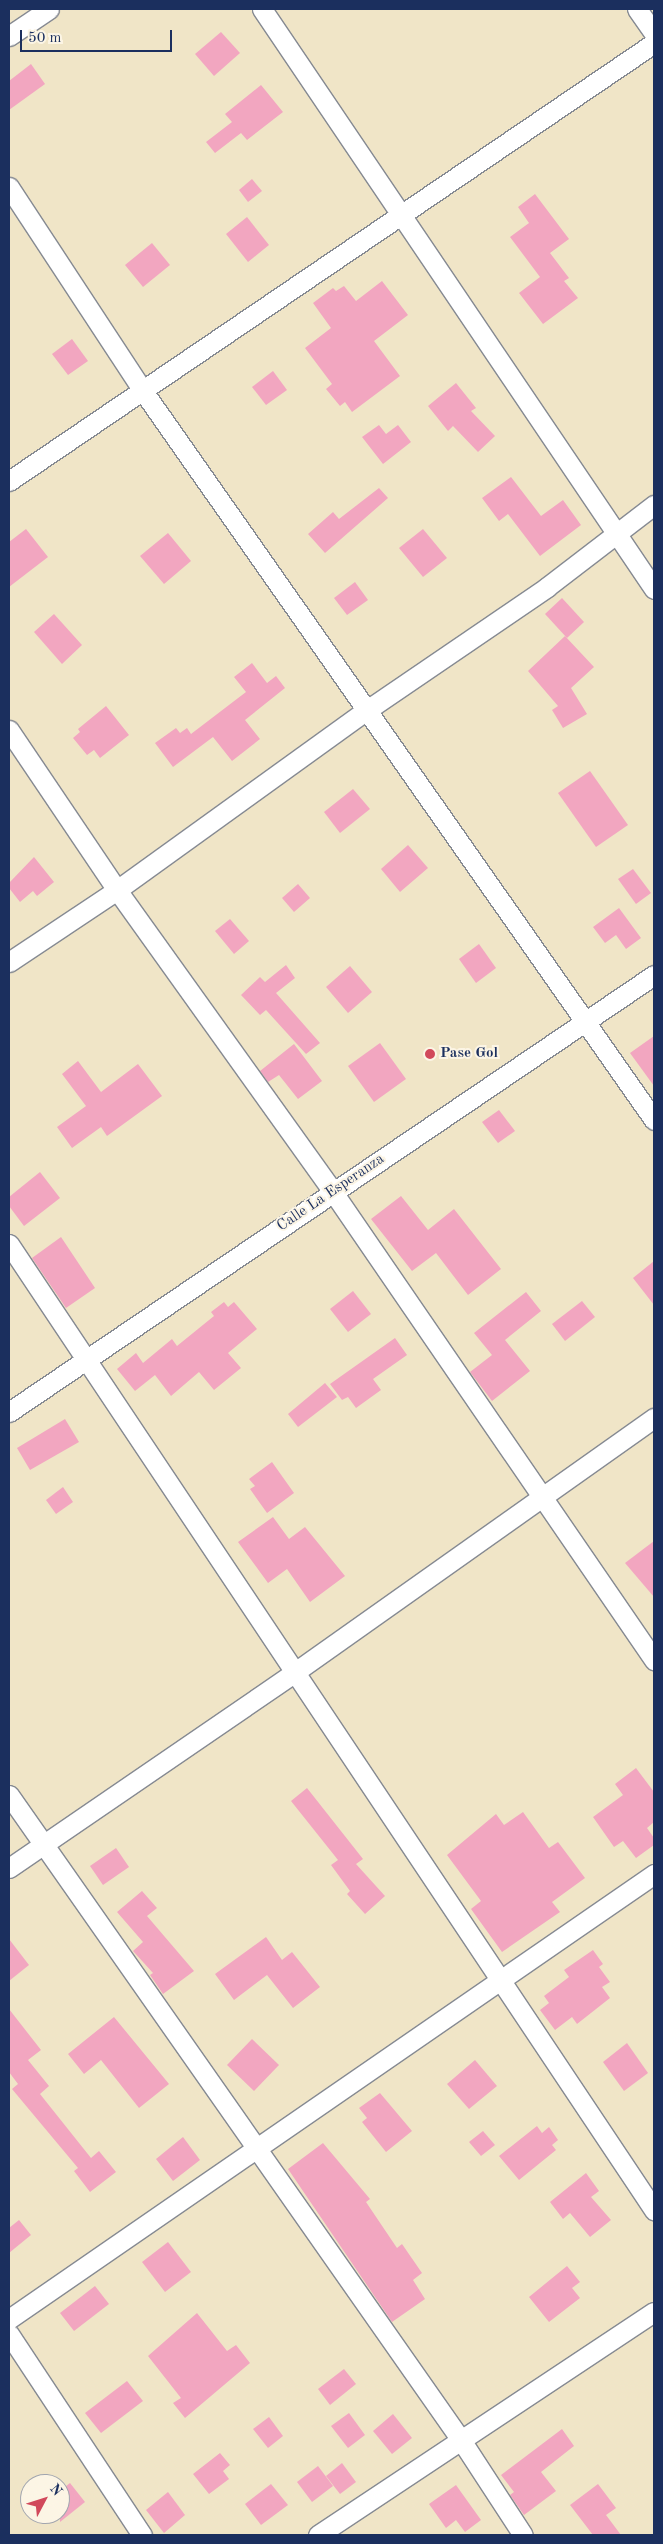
<!DOCTYPE html>
<style>
body{margin:0}
#map{position:relative;width:663px;height:2544px;overflow:hidden;background:#f0e5c7;font-family:"Old Standard TT",serif}
div>[style]{position:absolute}
[style*='--x']{left:calc(var(--x)*1px);top:calc(var(--y)*1px);width:calc(var(--w)*1px);rotate:calc(var(--a)*1deg)}
.building>*{inset:0;background:#f2a6c0}
.roads{filter:drop-shadow(1px 0 #868a92) drop-shadow(-1px 0 #868a92) drop-shadow(0 1px #868a92) drop-shadow(0 -1px #868a92)}
.minor>*{height:19px;margin:-9.5px;padding:0 9.5px;transform-origin:9.5px;border-radius:9.5px;background:#fff}
.dots>*{width:14px;height:14px;translate:-50% -50%;box-sizing:border-box;border:2px solid #fcf5e5;border-radius:50%}
span{translate:-50% -50%;white-space:nowrap;text-align:center;line-height:1.15;-webkit-text-stroke:4px #fcf5e5;paint-order:stroke}
.poi-label{font-size:15px;color:#1b2f5e;font-weight:700}
.left{translate:0 -50%;text-align:left}
.street-label{font-size:15px;color:#1b2f5e}
.frame{position:absolute;inset:0;border:10px solid #1b2f5e;pointer-events:none}
.north{position:absolute;left:20px;top:2474px;width:50px;height:50px;box-sizing:border-box;background:#fcf5e5;border:1px solid #a2a6af;border-radius:50%;rotate:50deg;font-size:14px;font-weight:700;line-height:20px;text-align:center;color:#1b2f5e}
.north::after{content:'';display:block;margin:auto;width:18px;height:22px;background:#d1495b;clip-path:polygon(50% 0,100% 100%,50% 72%,0 100%)}
.scale{position:absolute;left:20px;top:30px;width:152px;height:22px;box-sizing:border-box;border:2px solid #1b2f5e;border-top:0;padding-left:6px;font-size:15px;line-height:18px;white-space:nowrap;color:#1b2f5e;-webkit-text-stroke:4px #fcf5e5;paint-order:stroke}
</style>
<div id="map">
<div class="building">
<div style="clip-path:polygon(221px 32px,240px 53px,214px 76px,195px 54px)"></div>
<div style="clip-path:polygon(31px 64px,45px 84px,9px 110px,9px 81px)"></div>
<div style="clip-path:polygon(261px 85px,283px 112px,247px 140px,241px 133px,215px 153px,206px 142px,232px 122px,225px 114px)"></div>
<div style="clip-path:polygon(252px 179px,262px 191px,248px 202px,239px 190px)"></div>
<div style="clip-path:polygon(535px 194px,569px 239px,550px 253px,569px 278px,564px 281px,578px 298px,543px 324px,519px 293px,540px 277px,510px 237px,529px 223px,518px 207px)"></div>
<div style="clip-path:polygon(247px 217px,269px 245px,248px 262px,226px 234px)"></div>
<div style="clip-path:polygon(152px 243px,170px 265px,143px 287px,125px 265px)"></div>
<div style="clip-path:polygon(382px 281px,408px 315px,374px 341px,400px 376px,352px 412px,345px 402px,340px 406px,326px 389px,332px 384px,305px 348px,331px 328px,313px 303px,333px 288px,336px 291px,344px 286px,356px 301px)"></div>
<div style="clip-path:polygon(72px 339px,88px 361px,68px 375px,52px 354px)"></div>
<div style="clip-path:polygon(273px 371px,287px 390px,266px 405px,252px 387px)"></div>
<div style="clip-path:polygon(456px 383px,476px 408px,471px 411px,495px 436px,478px 452px,453px 426px,448px 431px,428px 406px)"></div>
<div style="clip-path:polygon(379px 425px,386px 434px,398px 425px,411px 442px,383px 464px,362px 437px)"></div>
<div style="clip-path:polygon(511px 477px,541px 516px,563px 500px,581px 525px,540px 556px,508px 514px,499px 521px,482px 498px)"></div>
<div style="clip-path:polygon(379px 488px,388px 498px,325px 553px,308px 534px,333px 512px,339px 519px)"></div>
<div style="clip-path:polygon(26px 529px,48px 557px,9px 587px,9px 542px)"></div>
<div style="clip-path:polygon(423px 529px,447px 558px,423px 577px,399px 548px)"></div>
<div style="clip-path:polygon(168px 533px,191px 561px,164px 584px,140px 556px)"></div>
<div style="clip-path:polygon(355px 582px,368px 600px,347px 615px,334px 598px)"></div>
<div style="clip-path:polygon(562px 598px,584px 622px,567px 638px,545px 614px)"></div>
<div style="clip-path:polygon(54px 614px,82px 645px,62px 664px,34px 632px)"></div>
<div style="clip-path:polygon(565px 636px,594px 667px,571px 688px,587px 714px,563px 728px,552px 710px,558px 706px,528px 671px)"></div>
<div style="clip-path:polygon(252px 663px,267px 683px,276px 676px,285px 688px,245px 720px,260px 739px,232px 761px,213px 737px,173px 767px,155px 743px,176px 728px,180px 733px,187px 728px,191px 734px,246px 692px,234px 677px)"></div>
<div style="clip-path:polygon(106px 706px,129px 735px,100px 758px,94px 750px,87px 755px,73px 738px,80px 732px,78px 729px)"></div>
<div style="clip-path:polygon(590px 771px,628px 825px,596px 847px,558px 793px)"></div>
<div style="clip-path:polygon(353px 789px,370px 809px,340px 833px,324px 812px)"></div>
<div style="clip-path:polygon(408px 845px,428px 868px,400px 892px,381px 869px)"></div>
<div style="clip-path:polygon(34px 857px,54px 882px,37px 896px,33px 891px,20px 902px,9px 888px,9px 883px)"></div>
<div style="clip-path:polygon(633px 869px,651px 893px,636px 904px,618px 879px)"></div>
<div style="clip-path:polygon(298px 884px,310px 898px,294px 912px,282px 898px)"></div>
<div style="clip-path:polygon(619px 908px,641px 938px,626px 949px,616px 935px,605px 943px,593px 927px)"></div>
<div style="clip-path:polygon(230px 919px,249px 941px,234px 954px,215px 931px)"></div>
<div style="clip-path:polygon(479px 944px,496px 968px,476px 983px,459px 959px)"></div>
<div style="clip-path:polygon(286px 965px,295px 978px,276px 993px,320px 1043px,306px 1054px,266px 1010px,260px 1015px,241px 995px,260px 977px,265px 982px)"></div>
<div style="clip-path:polygon(350px 966px,372px 992px,348px 1013px,326px 987px)"></div>
<div style="clip-path:polygon(654px 1036px,654px 1086px,630px 1053px)"></div>
<div style="clip-path:polygon(380px 1043px,406px 1079px,374px 1102px,348px 1066px)"></div>
<div style="clip-path:polygon(294px 1044px,322px 1081px,298px 1099px,279px 1075px,268px 1082px,260px 1071px)"></div>
<div style="clip-path:polygon(78px 1061px,101px 1092px,138px 1064px,162px 1096px,107px 1136px,101px 1127px,72px 1148px,57px 1127px,86px 1106px,62px 1074px)"></div>
<div style="clip-path:polygon(499px 1110px,515px 1131px,498px 1143px,482px 1122px)"></div>
<div style="clip-path:polygon(40px 1172px,60px 1198px,24px 1226px,9px 1206px,9px 1197px)"></div>
<div style="clip-path:polygon(401px 1196px,428px 1230px,454px 1209px,501px 1269px,468px 1295px,436px 1253px,412px 1271px,371px 1219px)"></div>
<div style="clip-path:polygon(61px 1237px,95px 1288px,66px 1308px,32px 1258px)"></div>
<div style="clip-path:polygon(654px 1261px,654px 1305px,633px 1278px)"></div>
<div style="clip-path:polygon(353px 1291px,371px 1314px,348px 1332px,330px 1309px)"></div>
<div style="clip-path:polygon(526px 1292px,541px 1311px,505px 1340px,530px 1371px,492px 1401px,470px 1372px,492px 1355px,474px 1333px)"></div>
<div style="clip-path:polygon(582px 1301px,595px 1317px,565px 1341px,552px 1324px)"></div>
<div style="clip-path:polygon(224px 1302px,228px 1307px,234px 1302px,257px 1329px,228px 1353px,241px 1368px,214px 1390px,199px 1372px,171px 1396px,155px 1375px,135px 1391px,117px 1369px,136px 1353px,143px 1363px,172px 1339px,177px 1346px,214px 1316px,211px 1312px)"></div>
<div style="clip-path:polygon(395px 1338px,407px 1355px,373px 1379px,381px 1390px,356px 1408px,348px 1397px,342px 1400px,330px 1384px)"></div>
<div style="clip-path:polygon(325px 1383px,337px 1397px,298px 1427px,288px 1414px)"></div>
<div style="clip-path:polygon(65px 1419px,79px 1442px,30px 1470px,17px 1448px)"></div>
<div style="clip-path:polygon(272px 1462px,294px 1493px,267px 1513px,250px 1489px,255px 1486px,249px 1479px)"></div>
<div style="clip-path:polygon(63px 1487px,73px 1502px,56px 1514px,46px 1500px)"></div>
<div style="clip-path:polygon(273px 1517px,289px 1539px,305px 1527px,345px 1576px,310px 1602px,287px 1569px,268px 1583px,238px 1542px)"></div>
<div style="clip-path:polygon(654px 1541px,654px 1597px,625px 1563px)"></div>
<div style="clip-path:polygon(636px 1768px,654px 1792px,654px 1822px,647px 1828px,654px 1838px,654px 1845px,636px 1858px,623px 1841px,614px 1847px,593px 1817px,623px 1795px,615px 1784px)"></div>
<div style="clip-path:polygon(307px 1788px,363px 1859px,356px 1864px,385px 1896px,365px 1914px,347px 1894px,350px 1891px,331px 1865px,338px 1860px,291px 1801px)"></div>
<div style="clip-path:polygon(523px 1812px,549px 1848px,558px 1842px,585px 1878px,552px 1902px,560px 1912px,502px 1952px,471px 1909px,481px 1901px,447px 1855px,496px 1814px,504px 1825px)"></div>
<div style="clip-path:polygon(116px 1848px,129px 1867px,103px 1885px,90px 1866px)"></div>
<div style="clip-path:polygon(142px 1891px,157px 1908px,147px 1916px,194px 1971px,163px 1994px,150px 1975px,153px 1973px,133px 1951px,143px 1942px,117px 1912px)"></div>
<div style="clip-path:polygon(266px 1937px,282px 1960px,292px 1952px,320px 1987px,293px 2008px,267px 1975px,234px 2000px,215px 1974px)"></div>
<div style="clip-path:polygon(9px 1939px,29px 1965px,9px 1981px)"></div>
<div style="clip-path:polygon(593px 1950px,603px 1964px,599px 1967px,610px 1982px,602px 1987px,610px 1998px,577px 2024px,572px 2017px,555px 2030px,540px 2010px,549px 2003px,544px 1996px,569px 1977px,564px 1970px)"></div>
<div style="clip-path:polygon(9px 2009px,41px 2050px,28px 2060px,49px 2086px,40px 2094px,91px 2158px,99px 2151px,116px 2172px,90px 2192px,74px 2171px,78px 2168px,12px 2089px,18px 2084px,9px 2072px)"></div>
<div style="clip-path:polygon(114px 2017px,169px 2084px,139px 2108px,101px 2060px,84px 2074px,68px 2054px)"></div>
<div style="clip-path:polygon(252px 2039px,279px 2065px,254px 2091px,227px 2065px)"></div>
<div style="clip-path:polygon(627px 2043px,648px 2073px,624px 2091px,603px 2062px)"></div>
<div style="clip-path:polygon(475px 2060px,497px 2086px,469px 2109px,447px 2084px)"></div>
<div style="clip-path:polygon(380px 2093px,412px 2131px,386px 2152px,362px 2122px,367px 2118px,359px 2108px)"></div>
<div style="clip-path:polygon(537px 2126px,542px 2133px,549px 2127px,558px 2140px,552px 2145px,556px 2150px,519px 2180px,499px 2156px)"></div>
<div style="clip-path:polygon(483px 2131px,495px 2145px,481px 2156px,469px 2142px)"></div>
<div style="clip-path:polygon(183px 2137px,200px 2160px,173px 2181px,156px 2159px)"></div>
<div style="clip-path:polygon(323px 2143px,370px 2199px,366px 2202px,397px 2248px,402px 2244px,422px 2273px,413px 2280px,425px 2299px,392px 2322px,288px 2169px)"></div>
<div style="clip-path:polygon(586px 2173px,599px 2191px,591px 2197px,611px 2220px,590px 2237px,570px 2213px,563px 2219px,550px 2202px)"></div>
<div style="clip-path:polygon(19px 2220px,31px 2235px,9px 2253px,9px 2228px)"></div>
<div style="clip-path:polygon(168px 2242px,191px 2272px,165px 2292px,142px 2262px)"></div>
<div style="clip-path:polygon(567px 2266px,580px 2282px,572px 2288px,580px 2298px,549px 2322px,529px 2297px)"></div>
<div style="clip-path:polygon(95px 2286px,109px 2304px,74px 2331px,60px 2313px)"></div>
<div style="clip-path:polygon(197px 2313px,227px 2351px,236px 2345px,250px 2363px,185px 2418px,173px 2403px,181px 2398px,148px 2356px)"></div>
<div style="clip-path:polygon(344px 2369px,356px 2384px,330px 2405px,318px 2389px)"></div>
<div style="clip-path:polygon(127px 2381px,143px 2401px,101px 2433px,85px 2413px)"></div>
<div style="clip-path:polygon(349px 2413px,365px 2435px,348px 2448px,331px 2426px)"></div>
<div style="clip-path:polygon(393px 2414px,412px 2438px,392px 2454px,373px 2431px)"></div>
<div style="clip-path:polygon(269px 2417px,283px 2436px,268px 2448px,253px 2429px)"></div>
<div style="clip-path:polygon(562px 2429px,574px 2446px,541px 2472px,556px 2491px,524px 2515px,510px 2495px,514px 2492px,501px 2475px)"></div>
<div style="clip-path:polygon(220px 2453px,230px 2465px,223px 2471px,229px 2479px,209px 2494px,193px 2474px)"></div>
<div style="clip-path:polygon(342px 2463px,356px 2482px,340px 2494px,326px 2476px)"></div>
<div style="clip-path:polygon(318px 2466px,333px 2486px,312px 2502px,297px 2482px)"></div>
<div style="clip-path:polygon(70px 2483px,85px 2502px,60px 2522px,60px 2491px)"></div>
<div style="clip-path:polygon(271px 2484px,288px 2505px,261px 2525px,245px 2504px)"></div>
<div style="clip-path:polygon(598px 2484px,616px 2508px,606px 2515px,621px 2535px,593px 2535px,570px 2505px)"></div>
<div style="clip-path:polygon(456px 2485px,481px 2520px,465px 2532px,456px 2520px,446px 2528px,429px 2504px)"></div>
<div style="clip-path:polygon(168px 2492px,185px 2515px,164px 2533px,146px 2510px)"></div>
</div>
<div class="roads">
<div class="minor">
<div style="--x:262;--y:9;--w:700;--a:55.95"></div>
<div style="--x:637;--y:9;--w:29;--a:55"></div>
<div style="--x:9;--y:36;--w:48;--a:-34"></div>
<div style="--x:9;--y:187;--w:244;--a:56.7"></div>
<div style="--x:143;--y:391;--w:890;--a:54.97"></div>
<div style="--x:9;--y:481;--w:780;--a:-34.18"></div>
<div style="--x:9;--y:730;--w:193;--a:56"></div>
<div style="--x:117;--y:890;--w:371;--a:54.4"></div>
<div style="--x:333;--y:1192;--w:568;--a:55.55"></div>
<div style="--x:9;--y:962;--w:130;--a:-33.7"></div>
<div style="--x:117;--y:890;--w:308;--a:-35.8"></div>
<div style="--x:367;--y:710;--w:218;--a:-34.3"></div>
<div style="--x:547;--y:587;--w:135;--a:-37.5"></div>
<div style="--x:9;--y:1244;--w:1162;--a:56.27"></div>
<div style="--x:9;--y:1412;--w:779;--a:-34.12"></div>
<div style="--x:9;--y:1795;--w:788;--a:54.98"></div>
<div style="--x:461;--y:2440;--w:113;--a:56.9"></div>
<div style="--x:9;--y:1868;--w:347;--a:-34.4"></div>
<div style="--x:295;--y:1672;--w:440;--a:-35.3"></div>
<div style="--x:9;--y:2319;--w:784;--a:-34.6"></div>
<div style="--x:9;--y:2334;--w:241;--a:56.5"></div>
<div style="--x:318;--y:2535;--w:403;--a:-33.6"></div>
</div>
</div>
<div class="dots">
<div style="left:430px;top:1054px;background:#d1495b"></div>
</div>
<div class="poi-label">
<span class="left" style="left:440px;top:1054px">Pase Gol</span>
</div>
<div class="street-label">
<span style="left:331px;top:1193px;rotate:-34deg">Calle La Esperanza</span>
</div>
<div class="frame"></div>
<div class="north">N</div>
<div class="scale">50 m</div>
</div>
